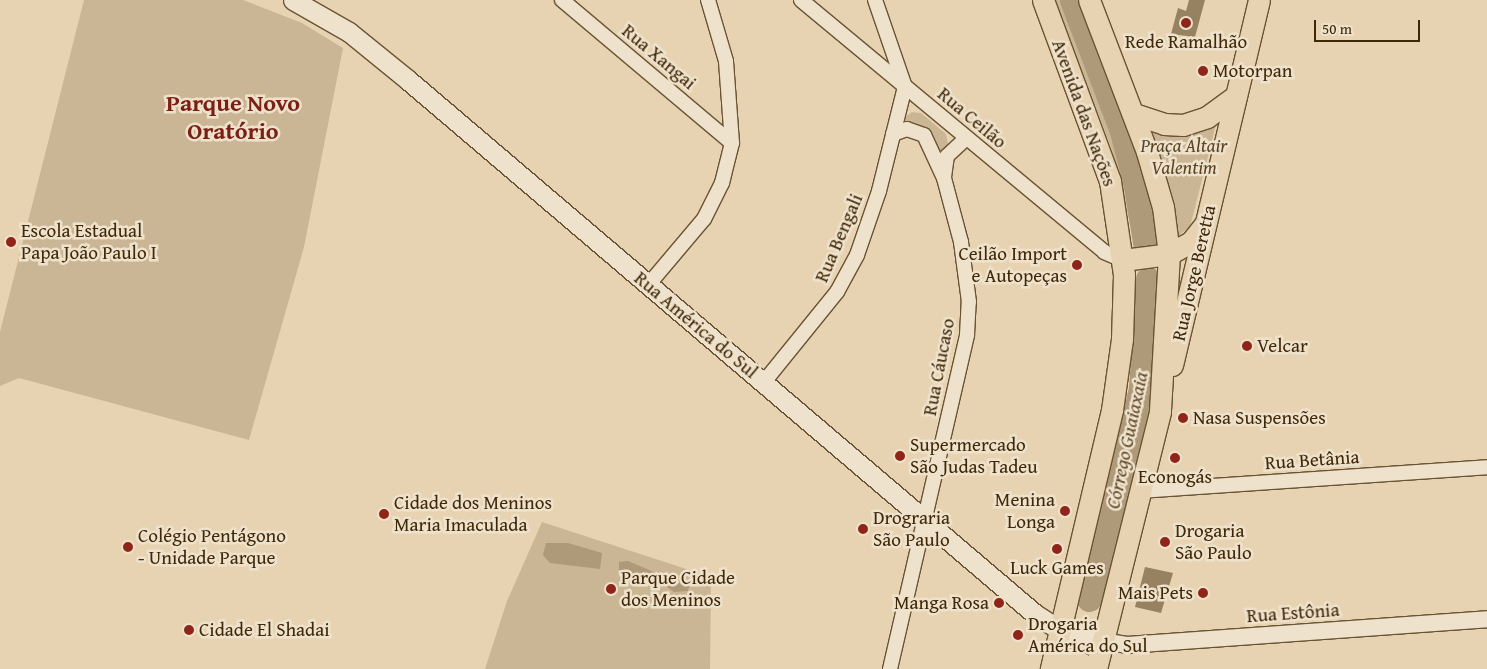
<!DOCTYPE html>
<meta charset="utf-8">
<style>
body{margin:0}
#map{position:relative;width:1487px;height:669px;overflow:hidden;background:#e7d3b1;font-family:"Gentium Book Plus",serif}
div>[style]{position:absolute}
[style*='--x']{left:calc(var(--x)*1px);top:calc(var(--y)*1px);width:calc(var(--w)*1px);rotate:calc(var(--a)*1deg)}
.green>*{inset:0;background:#cab694}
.water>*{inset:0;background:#ae9978}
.river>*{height:25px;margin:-12.5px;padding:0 12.5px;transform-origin:12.5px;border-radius:12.5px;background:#ae9978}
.building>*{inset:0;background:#968160}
.roads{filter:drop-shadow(1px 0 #695332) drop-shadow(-1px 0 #695332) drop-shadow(0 1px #695332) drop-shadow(0 -1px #695332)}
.minor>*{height:14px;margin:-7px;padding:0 7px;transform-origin:7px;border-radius:7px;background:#efe2cc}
.tertiary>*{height:16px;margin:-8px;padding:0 8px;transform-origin:8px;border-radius:8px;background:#efe2cc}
.secondary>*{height:19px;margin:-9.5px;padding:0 9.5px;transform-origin:9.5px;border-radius:9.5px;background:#efe2cc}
.primary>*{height:21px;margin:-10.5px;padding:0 10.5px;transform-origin:10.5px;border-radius:10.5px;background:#e7d3b1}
.dots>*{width:14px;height:14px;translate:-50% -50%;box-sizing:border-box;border:2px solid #efe2cc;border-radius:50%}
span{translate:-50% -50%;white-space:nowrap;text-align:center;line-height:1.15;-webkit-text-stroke:5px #efe2cc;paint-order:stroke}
.poi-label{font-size:19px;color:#3f2808}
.left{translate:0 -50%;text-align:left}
.right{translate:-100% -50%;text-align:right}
.street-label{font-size:19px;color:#3f2808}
.park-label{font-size:19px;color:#5b4424;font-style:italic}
.water-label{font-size:20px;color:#604a2a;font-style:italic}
.district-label{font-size:24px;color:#7a1f14;font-weight:700}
.scale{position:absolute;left:1314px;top:20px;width:106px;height:22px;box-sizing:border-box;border:2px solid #3f2808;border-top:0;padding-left:6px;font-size:15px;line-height:18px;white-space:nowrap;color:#3f2808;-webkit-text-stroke:4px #efe2cc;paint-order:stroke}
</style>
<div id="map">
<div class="green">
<div style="clip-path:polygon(84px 0,243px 0,302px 23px,343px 48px,304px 247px,249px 440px,19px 378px,0 386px,0 332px)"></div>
<div style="clip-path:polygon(1055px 0,1066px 0,1110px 113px,1131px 186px,1139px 236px,1132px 232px,1112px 150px)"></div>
<div style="clip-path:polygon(912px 112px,921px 113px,946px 134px,948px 144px,942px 153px,902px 125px,903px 119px)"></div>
<div style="clip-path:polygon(1218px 117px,1190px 227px,1178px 236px,1174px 203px,1152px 130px)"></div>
<div style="clip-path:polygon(542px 522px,711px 577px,710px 669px,485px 669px,507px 601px)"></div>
</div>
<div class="water">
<div style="clip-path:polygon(546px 543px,568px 543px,602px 553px,600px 569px,550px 563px,543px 555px)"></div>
<div style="clip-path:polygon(628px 561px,661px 575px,681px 577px,690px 583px,688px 591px,674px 592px,663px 584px,635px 583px,619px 575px,619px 562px)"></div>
</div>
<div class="river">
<div style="--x:1072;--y:0;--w:140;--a:69.1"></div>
<div style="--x:1122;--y:131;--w:56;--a:75.5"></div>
<div style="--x:1136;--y:185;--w:58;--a:81"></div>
<div style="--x:1089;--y:599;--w:216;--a:-76.1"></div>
<div style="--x:1141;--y:389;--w:110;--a:-86.4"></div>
</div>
<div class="building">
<div style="clip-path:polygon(1189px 0,1205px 0,1195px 37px,1171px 34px,1178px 8px,1186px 11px)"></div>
<div style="clip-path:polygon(1145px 567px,1173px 573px,1161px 613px,1135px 607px)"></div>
</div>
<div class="roads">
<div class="minor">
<div style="--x:562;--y:0;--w:222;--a:40.1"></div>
<div style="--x:801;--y:0;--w:394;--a:39.7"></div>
<div style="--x:1104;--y:252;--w:21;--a:23"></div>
<div style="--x:944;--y:177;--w:21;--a:-82"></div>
<div style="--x:947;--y:156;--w:26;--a:-43"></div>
<div style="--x:649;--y:284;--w:85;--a:-49.8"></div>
<div style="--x:704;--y:219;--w:40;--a:-63.4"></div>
<div style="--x:722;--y:183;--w:41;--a:-76"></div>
<div style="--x:732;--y:143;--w:82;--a:-94.2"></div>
<div style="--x:726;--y:61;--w:64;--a:-106.4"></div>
<div style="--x:764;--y:382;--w:116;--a:-51"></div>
<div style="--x:837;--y:292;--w:42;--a:-61.6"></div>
<div style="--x:857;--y:255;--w:68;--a:-71"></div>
<div style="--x:879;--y:191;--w:107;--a:-76"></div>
<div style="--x:905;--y:87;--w:92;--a:-109"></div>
<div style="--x:1139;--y:491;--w:349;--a:-3.9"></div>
<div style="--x:890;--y:669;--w:343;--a:-77"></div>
<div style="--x:967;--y:335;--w:33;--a:-87"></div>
<div style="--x:969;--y:302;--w:61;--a:-97.6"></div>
<div style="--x:961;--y:242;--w:66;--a:-104.9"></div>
<div style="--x:944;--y:178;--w:47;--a:-114.9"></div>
<div style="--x:924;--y:135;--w:18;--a:-161"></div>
<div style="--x:907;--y:129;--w:15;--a:160"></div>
</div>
<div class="tertiary">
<div style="--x:1102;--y:641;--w:25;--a:9"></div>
<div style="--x:1127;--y:645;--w:361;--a:-4.1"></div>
</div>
<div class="secondary">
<div style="--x:293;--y:0;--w:64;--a:29.7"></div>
<div style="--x:349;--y:32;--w:76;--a:39.1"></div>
<div style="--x:408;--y:80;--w:824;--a:40.42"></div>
<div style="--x:1035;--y:614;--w:30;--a:33"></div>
<div style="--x:1060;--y:630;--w:43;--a:14.7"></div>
</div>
<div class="primary">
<div style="--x:1043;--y:0;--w:193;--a:69.7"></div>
<div style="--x:1110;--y:181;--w:95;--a:81.5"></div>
<div style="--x:1124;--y:275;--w:64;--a:91.8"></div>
<div style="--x:1122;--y:339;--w:72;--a:98"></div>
<div style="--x:1112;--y:410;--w:266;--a:103.3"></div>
<div style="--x:1089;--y:0;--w:163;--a:69.1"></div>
<div style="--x:1147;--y:152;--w:57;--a:73.8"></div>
<div style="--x:1163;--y:207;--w:47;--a:82.7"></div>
<div style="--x:1169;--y:254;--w:158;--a:93.3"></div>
<div style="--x:1160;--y:412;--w:265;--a:104"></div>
<div style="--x:1134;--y:114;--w:32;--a:18"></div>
<div style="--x:1164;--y:124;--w:19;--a:3"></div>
<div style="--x:1183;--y:125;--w:25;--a:-18"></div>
<div style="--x:1207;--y:117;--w:36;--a:-36"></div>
<div style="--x:1123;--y:260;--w:46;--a:-7.4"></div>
<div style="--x:1169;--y:254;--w:25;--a:-29"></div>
<div style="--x:1191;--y:242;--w:23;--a:-52"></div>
<div style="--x:1172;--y:365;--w:375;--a:-76.6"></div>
<div style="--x:1053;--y:660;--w:21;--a:-3"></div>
<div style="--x:1074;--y:659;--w:20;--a:30"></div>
</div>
</div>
<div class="dots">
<div style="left:1186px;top:23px;background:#8f2418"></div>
<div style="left:1203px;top:71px;background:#8f2418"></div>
<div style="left:11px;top:242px;background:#8f2418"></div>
<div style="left:1077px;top:265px;background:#8f2418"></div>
<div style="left:1247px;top:346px;background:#8f2418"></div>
<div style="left:1183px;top:418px;background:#8f2418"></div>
<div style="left:900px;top:456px;background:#8f2418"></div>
<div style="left:1175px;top:458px;background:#8f2418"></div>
<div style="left:1065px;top:511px;background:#8f2418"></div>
<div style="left:384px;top:514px;background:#8f2418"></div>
<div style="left:863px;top:529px;background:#8f2418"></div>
<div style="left:1165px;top:542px;background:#8f2418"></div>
<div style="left:128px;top:547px;background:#8f2418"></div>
<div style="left:1057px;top:549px;background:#8f2418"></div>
<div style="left:611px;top:589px;background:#8f2418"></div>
<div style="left:1203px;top:593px;background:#8f2418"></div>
<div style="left:999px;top:603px;background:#8f2418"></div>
<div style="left:189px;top:630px;background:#8f2418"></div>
<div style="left:1018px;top:635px;background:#8f2418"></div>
</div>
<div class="poi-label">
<span style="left:1186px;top:42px">Rede Ramalhão</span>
<span class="left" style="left:1213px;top:71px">Motorpan</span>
<span class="left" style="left:21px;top:242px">Escola Estadual<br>Papa João Paulo I</span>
<span class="right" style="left:1067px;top:265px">Ceilão Import<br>e Autopeças</span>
<span class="left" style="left:1257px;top:346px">Velcar</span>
<span class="left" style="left:1193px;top:418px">Nasa Suspensões</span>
<span class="left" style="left:910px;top:456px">Supermercado<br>São Judas Tadeu</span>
<span style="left:1175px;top:477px">Econogás</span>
<span class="right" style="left:1055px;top:511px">Menina<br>Longa</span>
<span class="left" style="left:394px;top:514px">Cidade dos Meninos<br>Maria Imaculada</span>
<span class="left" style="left:873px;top:529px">Drograria<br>São Paulo</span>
<span class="left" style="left:1175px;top:542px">Drogaria<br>São Paulo</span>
<span class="left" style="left:138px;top:547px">Colégio Pentágono<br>- Unidade Parque</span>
<span style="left:1057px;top:568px">Luck Games</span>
<span class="left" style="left:621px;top:589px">Parque Cidade<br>dos Meninos</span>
<span class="right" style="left:1193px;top:593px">Mais Pets</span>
<span class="right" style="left:989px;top:603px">Manga Rosa</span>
<span class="left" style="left:1028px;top:635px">Drogaria<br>América do Sul</span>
<span class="left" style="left:199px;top:630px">Cidade El Shadai</span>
</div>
<div class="street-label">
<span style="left:659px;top:57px;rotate:40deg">Rua Xangai</span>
<span style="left:1084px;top:113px;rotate:70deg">Avenida das Nações</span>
<span style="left:972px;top:118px;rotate:40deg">Rua Ceilão</span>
<span style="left:839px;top:238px;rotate:-67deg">Rua Bengali</span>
<span style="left:1194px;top:273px;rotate:-77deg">Rua Jorge Beretta</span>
<span style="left:696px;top:325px;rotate:40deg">Rua América do Sul</span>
<span style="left:939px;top:367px;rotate:-79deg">Rua Cáucaso</span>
<span style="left:1312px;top:460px;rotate:-4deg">Rua Betânia</span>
<span style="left:1293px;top:613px;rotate:-4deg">Rua Estônia</span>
</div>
<div class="park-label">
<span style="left:1184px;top:157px">Praça Altair<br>Valentim</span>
</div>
<div class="water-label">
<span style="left:1126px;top:440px;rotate:-78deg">Córrego Guaiaxaia</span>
</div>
<div class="district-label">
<span style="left:233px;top:117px">Parque Novo<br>Oratório</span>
</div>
<div class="scale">50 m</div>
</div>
